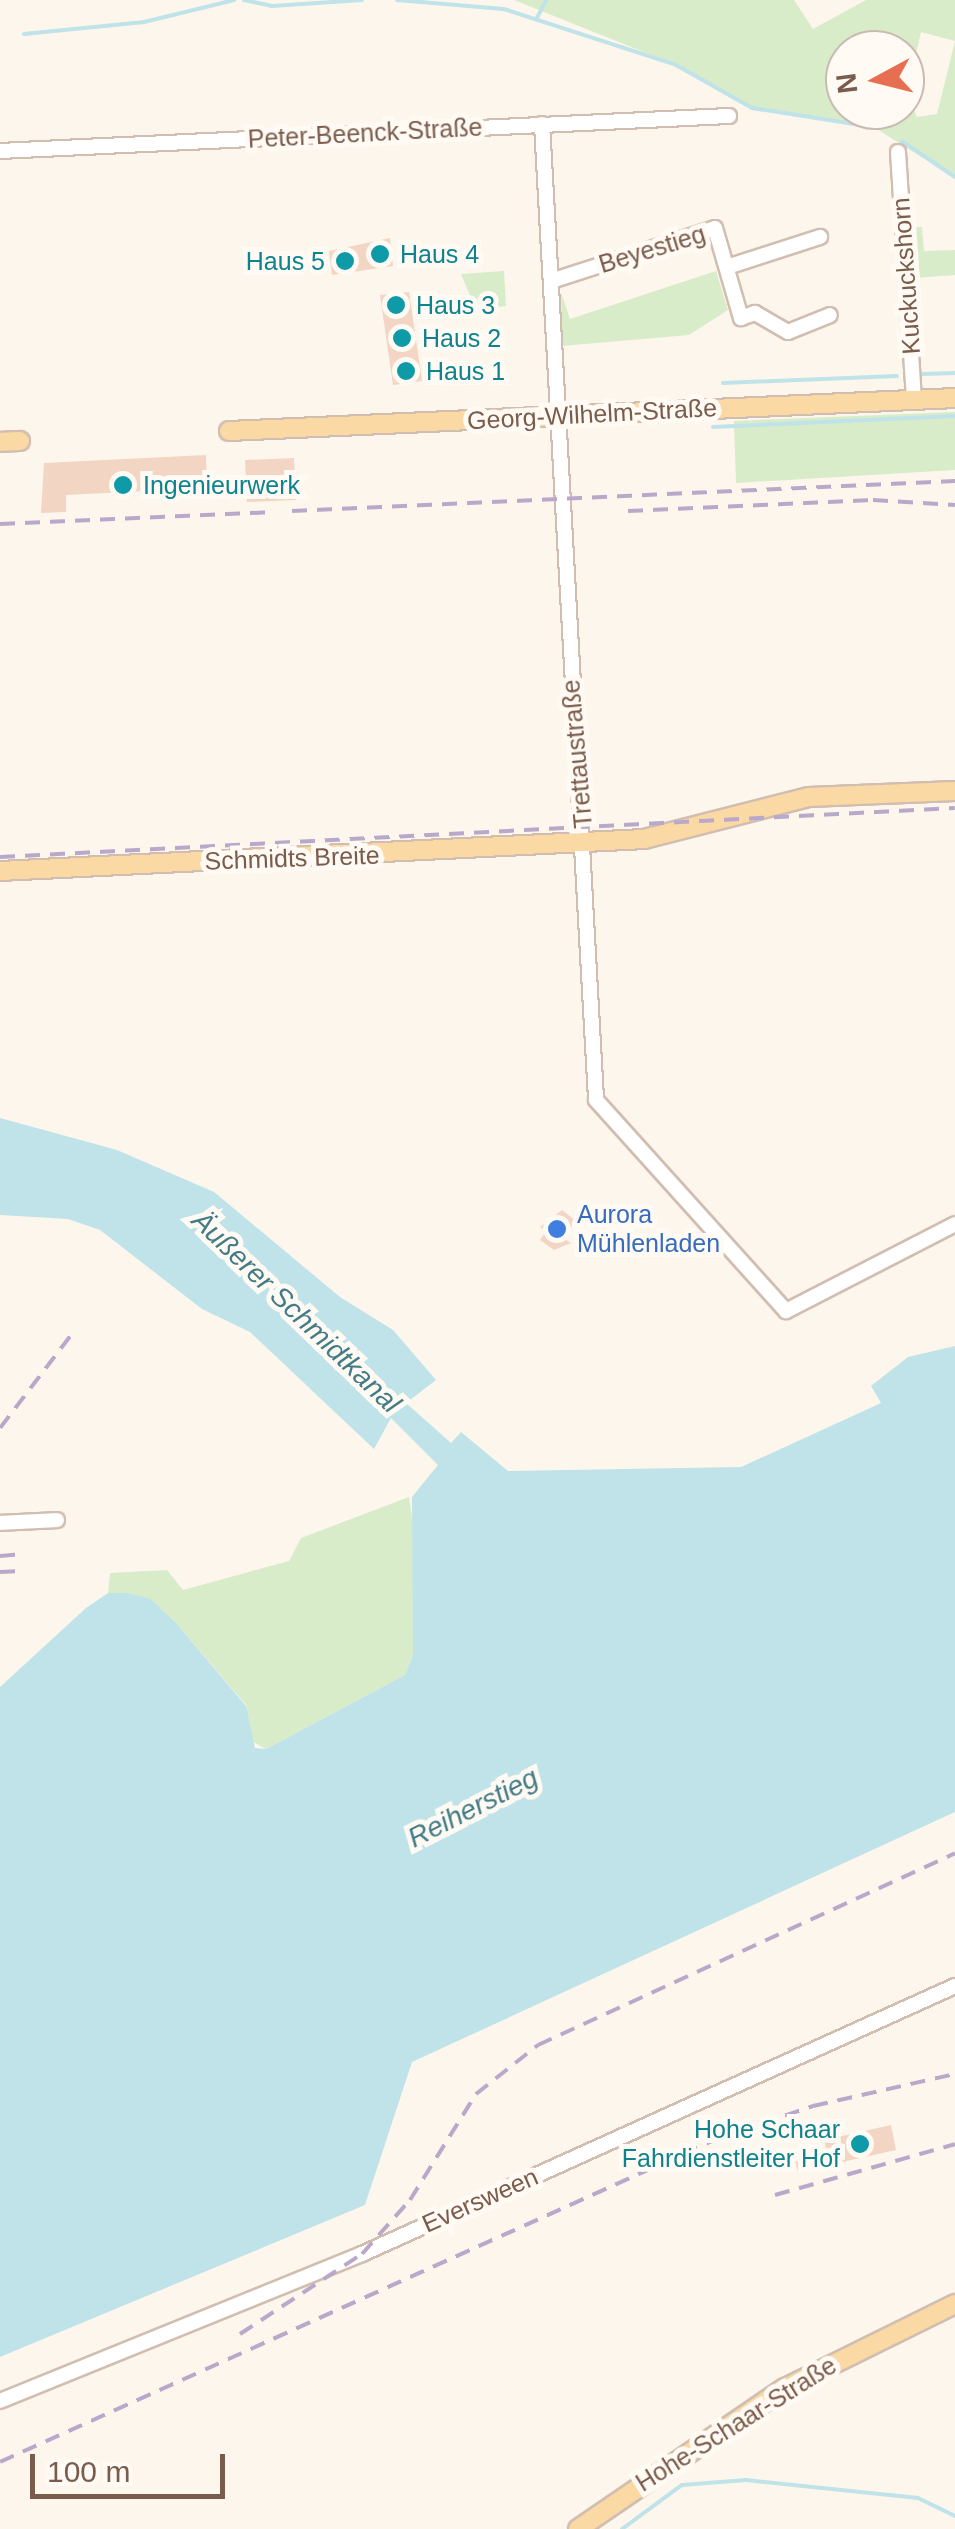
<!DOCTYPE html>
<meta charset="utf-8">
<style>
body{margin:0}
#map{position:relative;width:955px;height:2529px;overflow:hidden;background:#fdf6ec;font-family:Arial,sans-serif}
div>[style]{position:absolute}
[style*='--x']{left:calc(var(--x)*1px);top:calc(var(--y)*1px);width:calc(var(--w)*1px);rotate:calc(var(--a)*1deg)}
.green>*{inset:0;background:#d8ecc9}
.water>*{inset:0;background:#bfe3e8}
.stream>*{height:4px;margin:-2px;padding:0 2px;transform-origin:2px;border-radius:2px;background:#bfe3e8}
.building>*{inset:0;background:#f3d5c3}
.roads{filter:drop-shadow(2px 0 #d1beb0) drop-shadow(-2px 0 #d1beb0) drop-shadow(0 2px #d1beb0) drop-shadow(0 -2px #d1beb0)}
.minor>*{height:14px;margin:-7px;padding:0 7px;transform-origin:7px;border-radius:7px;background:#fff}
.major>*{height:18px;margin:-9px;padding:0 9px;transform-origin:9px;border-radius:9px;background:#fbd9a5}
.rail>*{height:4px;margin-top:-2px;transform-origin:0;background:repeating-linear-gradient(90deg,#b9a8c9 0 15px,transparent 0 25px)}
.dots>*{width:28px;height:28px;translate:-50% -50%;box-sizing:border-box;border:5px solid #fffaf3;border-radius:50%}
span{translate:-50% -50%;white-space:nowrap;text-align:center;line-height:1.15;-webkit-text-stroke:10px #fffaf3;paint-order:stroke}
.street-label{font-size:25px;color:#7a5c4d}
.culture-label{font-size:25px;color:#0d838f}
.left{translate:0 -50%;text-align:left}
.right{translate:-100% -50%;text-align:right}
.shop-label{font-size:25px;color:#366cbe}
.water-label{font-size:28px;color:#437c86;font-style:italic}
.north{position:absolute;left:825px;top:30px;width:100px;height:100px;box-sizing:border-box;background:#fffaf3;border:2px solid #cabbb1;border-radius:50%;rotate:263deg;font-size:28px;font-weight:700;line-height:40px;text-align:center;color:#7a5c4d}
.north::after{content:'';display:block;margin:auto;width:35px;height:45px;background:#e76f51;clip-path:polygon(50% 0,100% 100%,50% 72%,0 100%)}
.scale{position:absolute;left:30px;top:2454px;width:195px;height:45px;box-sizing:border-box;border:5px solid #7a5c4d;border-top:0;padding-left:12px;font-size:30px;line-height:35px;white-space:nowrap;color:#7a5c4d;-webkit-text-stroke:8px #fffaf3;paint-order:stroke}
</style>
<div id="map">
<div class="green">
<div style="clip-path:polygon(evenodd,514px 0,794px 0,813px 29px,866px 0,955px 0,955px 178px,872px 126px,752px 108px,676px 65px,514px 0,921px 32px,955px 41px,937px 114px,917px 117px,905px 89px,905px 110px,845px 110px,845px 50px,905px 50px,910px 80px,921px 32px)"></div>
<div style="clip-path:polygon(911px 227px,922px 227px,924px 251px,955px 250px,955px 275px,914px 278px)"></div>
<div style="clip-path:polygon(504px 271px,506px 306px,476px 310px,461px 274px)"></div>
<div style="clip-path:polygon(716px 271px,728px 310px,689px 335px,562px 346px,561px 292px,570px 319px)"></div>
<div style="clip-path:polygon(955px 412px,955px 470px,736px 483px,734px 421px)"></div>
<div style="clip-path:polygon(409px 1497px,417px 1550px,413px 1655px,405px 1675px,266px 1749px,250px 1740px,246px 1705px,176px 1623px,151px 1599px,108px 1593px,110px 1573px,167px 1570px,183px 1590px,289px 1561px,301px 1538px)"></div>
</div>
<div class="water">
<div style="clip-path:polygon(0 1118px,117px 1150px,214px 1192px,340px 1297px,393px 1330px,436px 1380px,406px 1403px,451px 1443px,461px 1432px,508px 1471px,741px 1467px,881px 1403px,871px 1386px,908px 1357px,955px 1346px,955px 1812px,412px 2062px,365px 2205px,0 2357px,0 1687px,86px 1608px,108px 1593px,127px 1593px,151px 1599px,176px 1623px,246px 1706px,255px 1748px,266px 1749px,405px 1675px,413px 1655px,412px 1497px,438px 1465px,391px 1418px,374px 1449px,250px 1332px,202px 1309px,100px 1230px,68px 1219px,0 1215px)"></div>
</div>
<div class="stream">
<div style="--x:244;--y:0;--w:29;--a:12"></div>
<div style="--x:272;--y:6;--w:90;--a:-3.8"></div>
<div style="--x:397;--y:0;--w:107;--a:4.8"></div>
<div style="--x:504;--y:9;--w:181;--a:18"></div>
<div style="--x:676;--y:65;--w:87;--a:29.5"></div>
<div style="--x:752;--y:108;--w:129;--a:8.9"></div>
<div style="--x:537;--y:18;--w:20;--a:-63"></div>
<div style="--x:24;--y:34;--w:121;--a:-5.7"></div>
<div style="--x:144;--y:22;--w:93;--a:-13.7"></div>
<div style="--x:902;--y:141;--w:64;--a:34.2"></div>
<div style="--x:923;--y:374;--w:32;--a:-2"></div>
<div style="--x:723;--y:383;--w:174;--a:-2.3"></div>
<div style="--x:713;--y:427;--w:242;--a:-2.6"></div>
<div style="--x:622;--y:2529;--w:74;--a:-36.3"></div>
<div style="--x:682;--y:2485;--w:64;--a:-4.5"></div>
<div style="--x:746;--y:2480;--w:173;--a:6"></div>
<div style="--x:918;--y:2498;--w:41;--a:25.9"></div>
</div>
<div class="building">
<div style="clip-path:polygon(390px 238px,393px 266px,332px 275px,329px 251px)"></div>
<div style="clip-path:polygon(409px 292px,422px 381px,393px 385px,380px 295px)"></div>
<div style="clip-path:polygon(206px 455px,207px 488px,66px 495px,66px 512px,41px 513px,44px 463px)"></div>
<div style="clip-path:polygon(294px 458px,296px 500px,247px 502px,245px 460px)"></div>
<div style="clip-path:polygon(562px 1210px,576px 1221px,563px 1238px,571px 1243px,554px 1250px,540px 1240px,546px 1231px,540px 1227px)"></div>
<div style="clip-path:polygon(891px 2125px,896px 2150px,798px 2172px,794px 2156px,826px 2149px,824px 2140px)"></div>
</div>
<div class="roads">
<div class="minor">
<div style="--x:542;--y:124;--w:977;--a:86.83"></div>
<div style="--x:596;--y:1100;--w:284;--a:48"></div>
<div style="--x:786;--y:1311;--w:190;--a:-27.2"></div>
<div style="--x:0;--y:151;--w:730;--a:-2.75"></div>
<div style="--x:898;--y:152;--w:249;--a:86.3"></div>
<div style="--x:727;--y:267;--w:98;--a:-17.9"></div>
<div style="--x:551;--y:281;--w:172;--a:-17.9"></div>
<div style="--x:715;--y:228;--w:94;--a:73.9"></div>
<div style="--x:741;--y:318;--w:15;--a:-20"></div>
<div style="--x:755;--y:313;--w:38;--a:30"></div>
<div style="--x:788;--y:332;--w:45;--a:-22"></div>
<div style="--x:0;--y:1523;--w:57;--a:-3"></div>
<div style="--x:0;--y:2401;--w:391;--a:-22.1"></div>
<div style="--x:362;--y:2254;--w:651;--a:-24.32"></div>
</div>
<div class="major">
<div style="--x:229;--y:431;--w:727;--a:-2.6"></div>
<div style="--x:0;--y:442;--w:20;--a:-3"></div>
<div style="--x:0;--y:871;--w:645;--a:-2.84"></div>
<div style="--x:644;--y:839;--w:170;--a:-14.3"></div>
<div style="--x:809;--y:797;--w:146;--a:-2.4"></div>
<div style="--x:578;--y:2529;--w:250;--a:-34.3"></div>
<div style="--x:785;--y:2388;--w:190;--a:-26.3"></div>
</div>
</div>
<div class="rail">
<div style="--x:292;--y:511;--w:664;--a:-2.59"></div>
<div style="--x:628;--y:511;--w:245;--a:-2.6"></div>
<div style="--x:873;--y:500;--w:82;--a:3.5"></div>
<div style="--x:0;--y:524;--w:273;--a:-2.5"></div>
<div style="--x:0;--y:857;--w:956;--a:-2.94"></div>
<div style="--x:0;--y:1428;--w:123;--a:-52.6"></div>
<div style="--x:0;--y:1556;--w:23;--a:-5"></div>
<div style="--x:0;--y:1572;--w:21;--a:-3"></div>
<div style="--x:775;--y:2195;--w:187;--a:-15.8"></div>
<div style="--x:240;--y:2334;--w:146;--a:-33.3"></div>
<div style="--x:362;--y:2254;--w:72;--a:-48.4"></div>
<div style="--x:410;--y:2200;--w:125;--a:-58.1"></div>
<div style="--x:476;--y:2094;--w:79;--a:-38.3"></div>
<div style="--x:538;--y:2045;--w:459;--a:-24.7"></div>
<div style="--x:0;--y:2462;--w:783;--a:-24.27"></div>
<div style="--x:714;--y:2140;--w:105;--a:-19"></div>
<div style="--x:813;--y:2106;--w:146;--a:-12.7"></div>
</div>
<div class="dots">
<div style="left:380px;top:254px;background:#0f9aa8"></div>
<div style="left:345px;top:261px;background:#0f9aa8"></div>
<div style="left:396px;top:305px;background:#0f9aa8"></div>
<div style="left:402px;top:338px;background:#0f9aa8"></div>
<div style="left:406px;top:371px;background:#0f9aa8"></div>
<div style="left:123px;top:485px;background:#0f9aa8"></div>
<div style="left:557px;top:1229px;background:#3f7fe0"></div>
<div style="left:860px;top:2144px;background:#0f9aa8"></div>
</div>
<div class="street-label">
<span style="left:365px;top:133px;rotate:-3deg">Peter-Beenck-Straße</span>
<span style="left:652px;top:249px;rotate:-17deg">Beyestieg</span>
<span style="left:906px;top:276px;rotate:-94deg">Kuckuckshorn</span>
<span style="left:592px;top:414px;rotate:-3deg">Georg-Wilhelm-Straße</span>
<span style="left:577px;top:754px;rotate:-95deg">Trettaustraße</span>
<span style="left:292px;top:858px;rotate:-2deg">Schmidts Breite</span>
<span style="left:480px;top:2200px;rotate:-24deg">Eversween</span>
<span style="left:736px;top:2424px;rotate:-32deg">Hohe-Schaar-Straße</span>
</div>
<div class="culture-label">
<span class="left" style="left:400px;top:254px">Haus 4</span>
<span class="right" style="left:325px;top:261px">Haus 5</span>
<span class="left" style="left:416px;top:305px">Haus 3</span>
<span class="left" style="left:422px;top:338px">Haus 2</span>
<span class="left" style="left:426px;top:371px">Haus 1</span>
<span class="left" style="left:143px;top:485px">Ingenieurwerk</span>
<span class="right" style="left:840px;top:2144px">Hohe Schaar<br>Fahrdienstleiter Hof</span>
</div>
<div class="shop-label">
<span class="left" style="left:577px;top:1229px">Aurora<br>Mühlenladen</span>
</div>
<div class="water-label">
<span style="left:296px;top:1312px;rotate:44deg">Äußerer Schmidtkanal</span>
<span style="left:473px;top:1808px;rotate:-27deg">Reiherstieg</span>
</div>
<div class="north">N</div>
<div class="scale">100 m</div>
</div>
